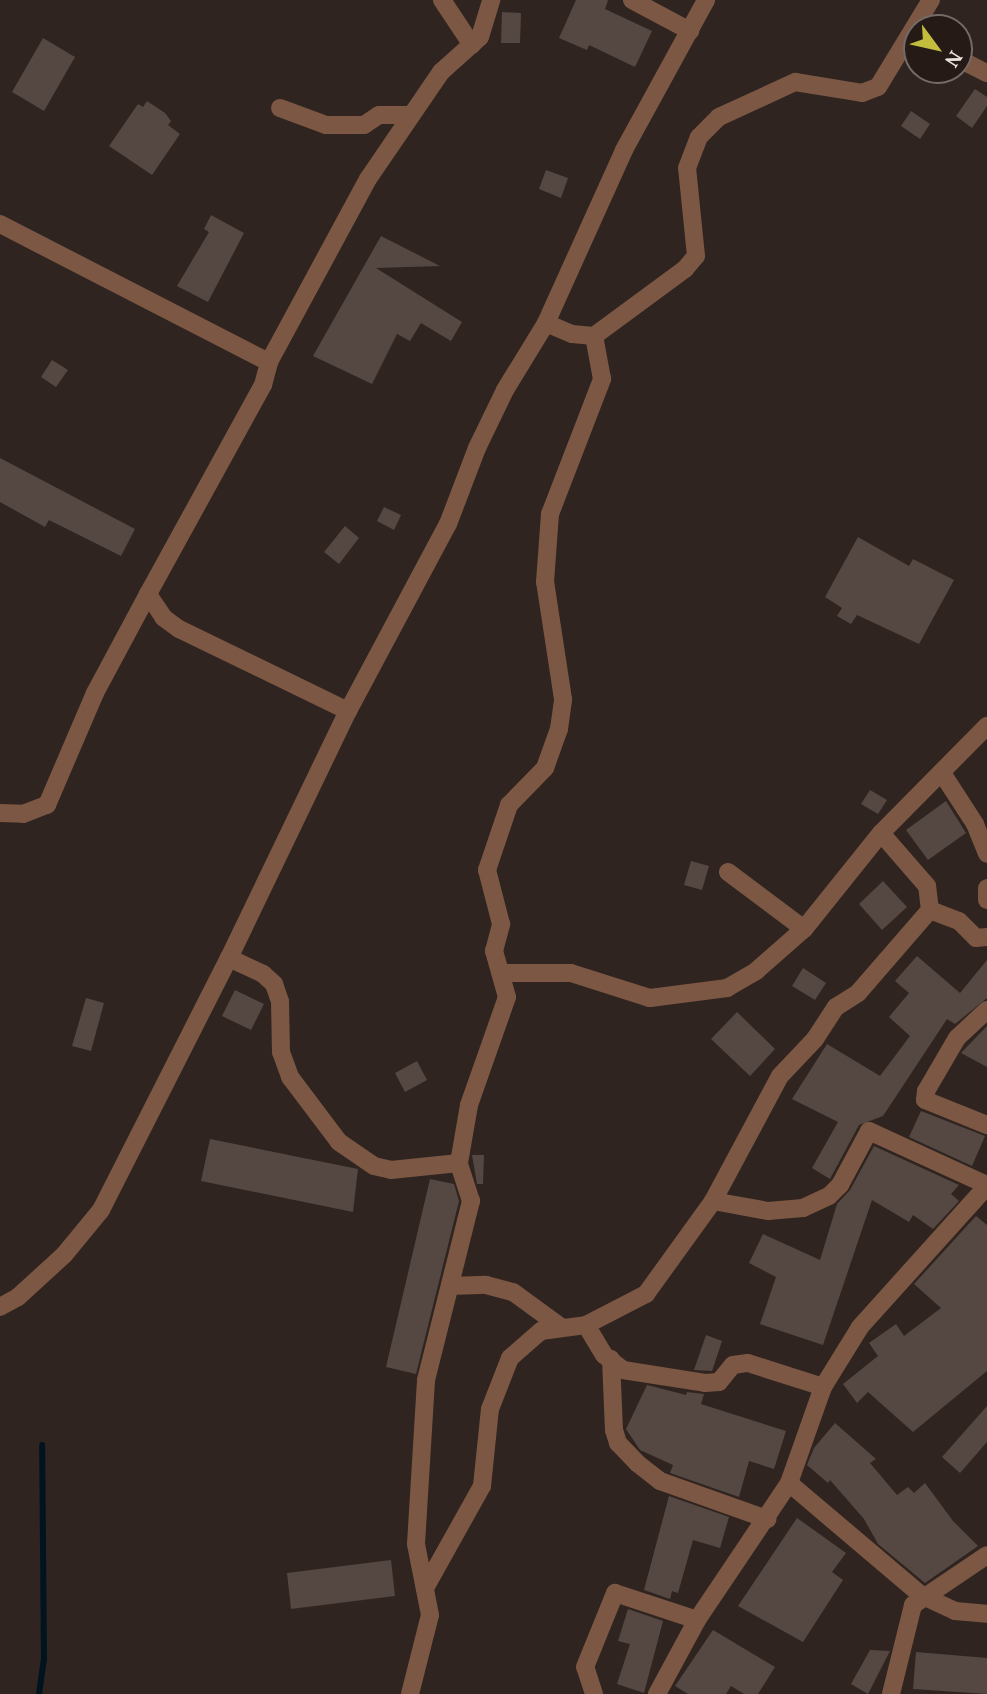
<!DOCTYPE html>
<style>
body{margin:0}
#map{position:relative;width:987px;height:1694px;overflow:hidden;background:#2f241f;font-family:"PT Serif",serif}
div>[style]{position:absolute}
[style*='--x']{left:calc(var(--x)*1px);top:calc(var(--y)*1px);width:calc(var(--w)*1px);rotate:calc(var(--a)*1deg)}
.stream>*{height:6px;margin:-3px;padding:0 3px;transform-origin:3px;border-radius:3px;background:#00141f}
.building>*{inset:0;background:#554843}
.minor>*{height:18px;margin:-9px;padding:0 9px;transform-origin:9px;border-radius:9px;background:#7c5744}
span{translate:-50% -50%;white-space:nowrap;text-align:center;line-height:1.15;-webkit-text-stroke:6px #251a16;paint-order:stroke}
.north{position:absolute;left:903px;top:14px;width:70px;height:70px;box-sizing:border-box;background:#251a16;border:2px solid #746a66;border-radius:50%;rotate:123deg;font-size:19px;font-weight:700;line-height:28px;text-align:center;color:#ebe2df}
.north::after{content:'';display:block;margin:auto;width:24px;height:32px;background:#c3bd3e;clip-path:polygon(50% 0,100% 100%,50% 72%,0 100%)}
</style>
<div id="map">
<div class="stream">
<div style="--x:39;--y:1694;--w:34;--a:-82"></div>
<div style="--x:44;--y:1660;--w:215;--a:-90.5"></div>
</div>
<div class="building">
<div style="clip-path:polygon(576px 0,608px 0,605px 9px,652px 31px,635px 67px,589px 45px,587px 50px,559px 38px)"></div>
<div style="clip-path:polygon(502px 12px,521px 13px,520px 43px,501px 43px)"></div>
<div style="clip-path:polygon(43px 38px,75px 57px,44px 111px,12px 92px)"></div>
<div style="clip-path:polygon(975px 89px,987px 97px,987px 106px,972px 128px,956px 116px)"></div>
<div style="clip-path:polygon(147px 101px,165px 113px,171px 121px,168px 125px,180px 134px,152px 175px,109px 146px,138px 104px,143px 107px)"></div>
<div style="clip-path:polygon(911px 111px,930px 124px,920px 139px,901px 126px)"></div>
<div style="clip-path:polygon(546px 170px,568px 178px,561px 198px,539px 189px)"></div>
<div style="clip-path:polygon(211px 215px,244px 233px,208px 302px,177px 286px,209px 232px,204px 229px)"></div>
<div style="clip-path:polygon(381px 236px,440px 266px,376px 268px,462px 322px,451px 341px,421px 323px,410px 341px,397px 334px,372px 384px,313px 356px)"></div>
<div style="clip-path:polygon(52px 360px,68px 370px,56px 387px,41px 377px)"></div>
<div style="clip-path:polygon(0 458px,135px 529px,121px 556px,49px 520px,45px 527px,0 502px)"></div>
<div style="clip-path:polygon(384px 507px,401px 515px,394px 530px,377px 521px)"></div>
<div style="clip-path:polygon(345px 526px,359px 538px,339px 564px,324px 552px)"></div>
<div style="clip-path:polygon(858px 537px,909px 566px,913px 559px,954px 580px,919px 644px,857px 615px,851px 624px,837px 616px,842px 608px,825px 597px)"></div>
<div style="clip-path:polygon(870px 790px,887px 800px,878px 814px,861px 804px)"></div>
<div style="clip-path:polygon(946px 801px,966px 833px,928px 860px,906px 830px)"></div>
<div style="clip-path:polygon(691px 861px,709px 866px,702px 890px,684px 885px)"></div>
<div style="clip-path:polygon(883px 881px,907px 907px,882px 930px,859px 904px)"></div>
<div style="clip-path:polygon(917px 956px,960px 993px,987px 960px,987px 998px,955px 1024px,947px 1019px,883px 1116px,859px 1125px,830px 1179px,812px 1168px,838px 1122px,792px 1099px,827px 1044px,880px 1076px,910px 1036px,889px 1017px,909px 993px,895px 981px)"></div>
<div style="clip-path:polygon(803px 968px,826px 983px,815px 1000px,792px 986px)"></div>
<div style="clip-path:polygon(235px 990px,264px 1004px,251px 1030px,222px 1016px)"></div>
<div style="clip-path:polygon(86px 998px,104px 1003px,91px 1051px,72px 1046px)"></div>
<div style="clip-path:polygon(737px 1012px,775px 1049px,750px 1076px,711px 1039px)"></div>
<div style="clip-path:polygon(987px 1026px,987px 1067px,961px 1053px)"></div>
<div style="clip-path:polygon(417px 1061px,427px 1080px,405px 1092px,395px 1073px)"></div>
<div style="clip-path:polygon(921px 1111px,985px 1136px,972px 1166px,909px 1137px)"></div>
<div style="clip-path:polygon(210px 1139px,358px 1169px,353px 1212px,201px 1181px)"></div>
<div style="clip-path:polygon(874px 1146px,959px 1185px,951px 1194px,959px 1201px,933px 1229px,913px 1215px,909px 1222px,872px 1200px,823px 1345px,760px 1324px,776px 1277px,749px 1263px,763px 1234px,820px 1260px,837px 1204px,850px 1190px)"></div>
<div style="clip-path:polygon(472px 1155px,484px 1155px,483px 1184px,477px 1184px)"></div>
<div style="clip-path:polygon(430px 1179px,454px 1184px,459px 1201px,416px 1374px,386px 1367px)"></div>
<div style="clip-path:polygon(976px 1216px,987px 1225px,987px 1371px,913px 1432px,868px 1392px,857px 1403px,843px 1384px,878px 1356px,869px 1343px,896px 1324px,904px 1336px,941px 1308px,914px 1284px)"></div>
<div style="clip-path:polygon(706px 1335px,722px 1341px,712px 1371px,694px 1370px)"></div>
<div style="clip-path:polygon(647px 1385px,686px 1395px,687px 1392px,704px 1394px,701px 1404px,786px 1431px,774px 1469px,749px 1461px,739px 1497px,670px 1473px,673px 1465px,640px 1450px,626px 1429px)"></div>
<div style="clip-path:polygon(987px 1406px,987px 1442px,960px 1473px,942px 1457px)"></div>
<div style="clip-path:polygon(835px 1423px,876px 1459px,870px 1463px,897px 1495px,908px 1487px,914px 1493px,925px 1483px,953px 1521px,978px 1546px,925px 1583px,878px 1544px,864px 1519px,830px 1480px,828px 1483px,807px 1465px,814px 1448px)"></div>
<div style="clip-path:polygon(669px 1496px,729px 1517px,720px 1548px,693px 1540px,678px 1593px,672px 1591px,670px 1599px,644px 1590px)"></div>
<div style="clip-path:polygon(797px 1518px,846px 1553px,832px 1572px,843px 1580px,803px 1642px,738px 1606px)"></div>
<div style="clip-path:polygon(391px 1560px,395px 1596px,291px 1609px,287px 1573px)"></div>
<div style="clip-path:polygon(628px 1609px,663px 1621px,644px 1693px,617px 1684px,630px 1644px,618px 1641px)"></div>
<div style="clip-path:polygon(713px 1630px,775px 1667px,758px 1694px,744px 1694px,731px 1686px,726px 1694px,688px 1694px,675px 1686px)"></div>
<div style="clip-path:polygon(870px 1650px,890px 1651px,868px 1694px,851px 1684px)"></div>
<div style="clip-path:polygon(916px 1652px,987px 1658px,987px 1694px,913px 1689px)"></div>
</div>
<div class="minor">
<div style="--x:442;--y:0;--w:54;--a:56.3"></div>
<div style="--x:632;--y:0;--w:66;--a:28.1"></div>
<div style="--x:959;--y:59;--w:31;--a:27"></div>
<div style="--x:280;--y:108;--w:49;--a:20.3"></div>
<div style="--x:326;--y:125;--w:38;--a:0"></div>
<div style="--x:364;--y:125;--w:18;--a:-34"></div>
<div style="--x:379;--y:115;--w:29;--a:0"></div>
<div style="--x:0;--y:224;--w:302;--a:27.2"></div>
<div style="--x:546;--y:323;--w:28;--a:23"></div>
<div style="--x:572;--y:334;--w:22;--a:5"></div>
<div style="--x:594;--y:336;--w:113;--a:-36.4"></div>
<div style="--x:685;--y:269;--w:17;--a:-50"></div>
<div style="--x:696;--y:256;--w:88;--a:-95.8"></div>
<div style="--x:687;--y:168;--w:33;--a:-69"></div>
<div style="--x:699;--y:137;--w:28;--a:-45"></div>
<div style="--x:719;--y:117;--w:84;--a:-24.7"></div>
<div style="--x:795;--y:82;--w:68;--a:9.3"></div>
<div style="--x:862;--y:93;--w:17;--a:-21"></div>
<div style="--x:878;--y:87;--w:102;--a:-58.7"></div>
<div style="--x:348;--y:711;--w:188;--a:-154.1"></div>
<div style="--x:179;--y:629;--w:19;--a:-144"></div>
<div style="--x:164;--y:618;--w:29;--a:-124"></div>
<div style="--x:148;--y:594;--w:239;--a:-61.2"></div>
<div style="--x:263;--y:385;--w:24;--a:-75"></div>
<div style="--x:269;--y:362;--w:208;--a:-61.6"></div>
<div style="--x:368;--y:179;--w:130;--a:-55.7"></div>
<div style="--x:441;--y:72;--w:52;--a:-41.9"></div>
<div style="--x:480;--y:37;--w:39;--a:-73"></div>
<div style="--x:942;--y:773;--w:61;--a:57.1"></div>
<div style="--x:975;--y:824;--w:32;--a:68"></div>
<div style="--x:0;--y:813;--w:23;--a:2"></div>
<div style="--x:23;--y:814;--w:26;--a:-21"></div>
<div style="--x:47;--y:805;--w:122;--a:-66.8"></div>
<div style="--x:95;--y:693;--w:112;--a:-61.8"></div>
<div style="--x:728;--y:872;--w:95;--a:36.9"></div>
<div style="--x:987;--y:888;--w:12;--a:90"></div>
<div style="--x:930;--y:910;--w:31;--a:21"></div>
<div style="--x:959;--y:921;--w:24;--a:45"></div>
<div style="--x:976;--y:938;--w:11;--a:-5"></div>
<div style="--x:229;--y:958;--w:38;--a:25"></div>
<div style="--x:263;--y:974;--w:15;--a:42"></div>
<div style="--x:274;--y:984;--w:18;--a:71"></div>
<div style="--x:280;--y:1001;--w:51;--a:88.9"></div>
<div style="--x:281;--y:1052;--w:27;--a:70"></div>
<div style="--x:290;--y:1077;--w:81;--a:53"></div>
<div style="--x:339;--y:1142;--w:42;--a:34.4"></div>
<div style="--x:374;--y:1166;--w:17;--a:13"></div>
<div style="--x:391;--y:1170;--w:68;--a:-5.9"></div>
<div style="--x:503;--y:973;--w:68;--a:0"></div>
<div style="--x:571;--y:973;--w:83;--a:17.6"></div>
<div style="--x:650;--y:998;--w:78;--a:-7.4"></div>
<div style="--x:727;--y:988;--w:34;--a:-30"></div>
<div style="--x:756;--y:971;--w:64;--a:-41.2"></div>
<div style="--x:804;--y:929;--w:123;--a:-51.3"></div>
<div style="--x:881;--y:833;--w:151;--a:-45.3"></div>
<div style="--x:987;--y:1010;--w:41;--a:137"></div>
<div style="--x:957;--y:1038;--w:61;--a:120.3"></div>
<div style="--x:926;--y:1091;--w:9;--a:96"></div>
<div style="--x:925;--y:1100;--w:67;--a:22"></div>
<div style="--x:713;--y:1201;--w:142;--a:-61.8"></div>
<div style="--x:780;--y:1076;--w:51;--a:-46.6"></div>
<div style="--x:815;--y:1039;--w:38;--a:-57"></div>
<div style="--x:836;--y:1007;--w:26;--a:-32"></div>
<div style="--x:858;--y:993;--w:110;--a:-49.1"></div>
<div style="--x:930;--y:910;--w:24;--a:-97"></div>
<div style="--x:927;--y:886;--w:70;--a:-131"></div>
<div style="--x:450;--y:1286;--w:36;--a:-2"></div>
<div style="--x:486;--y:1285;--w:28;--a:15"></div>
<div style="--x:513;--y:1292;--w:59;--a:36.1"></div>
<div style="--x:0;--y:1307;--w:21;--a:-29"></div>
<div style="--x:18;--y:1297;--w:62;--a:-42.4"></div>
<div style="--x:64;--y:1255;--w:58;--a:-50.6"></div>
<div style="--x:101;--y:1210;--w:283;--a:-63.1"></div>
<div style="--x:229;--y:958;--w:274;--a:-64.3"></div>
<div style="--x:348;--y:711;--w:212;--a:-61.9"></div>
<div style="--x:448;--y:524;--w:81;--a:-69.1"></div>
<div style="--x:477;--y:448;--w:64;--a:-64.2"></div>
<div style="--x:505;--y:390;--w:79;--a:-58.5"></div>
<div style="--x:546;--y:323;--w:190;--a:-65.7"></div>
<div style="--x:624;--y:150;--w:171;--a:-61.3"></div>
<div style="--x:586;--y:1325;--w:35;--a:59"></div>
<div style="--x:604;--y:1355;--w:24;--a:38"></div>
<div style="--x:623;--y:1370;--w:83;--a:9"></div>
<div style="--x:705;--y:1383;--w:14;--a:-4"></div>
<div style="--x:719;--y:1382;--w:22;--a:-51"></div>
<div style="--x:733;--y:1365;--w:15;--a:-8"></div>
<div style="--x:748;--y:1363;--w:79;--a:17.7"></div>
<div style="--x:611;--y:1359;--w:71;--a:87.6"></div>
<div style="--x:614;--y:1430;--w:14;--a:73"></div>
<div style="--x:618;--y:1443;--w:28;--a:46"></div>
<div style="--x:637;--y:1463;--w:29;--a:38"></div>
<div style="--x:660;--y:1481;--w:114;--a:19.6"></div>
<div style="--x:789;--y:1483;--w:173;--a:40.3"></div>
<div style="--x:921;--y:1595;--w:38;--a:25"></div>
<div style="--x:955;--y:1611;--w:32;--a:5"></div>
<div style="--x:425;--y:1588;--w:117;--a:-60.8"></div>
<div style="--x:482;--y:1486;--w:77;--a:-84.1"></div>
<div style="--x:490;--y:1409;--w:55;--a:-68.6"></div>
<div style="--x:510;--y:1358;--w:41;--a:-41.1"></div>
<div style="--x:541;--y:1331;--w:45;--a:-7.6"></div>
<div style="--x:586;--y:1325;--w:68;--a:-27.3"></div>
<div style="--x:646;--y:1294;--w:115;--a:-54.2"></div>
<div style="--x:713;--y:1201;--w:56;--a:10.3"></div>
<div style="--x:768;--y:1211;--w:35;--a:-5"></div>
<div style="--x:803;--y:1208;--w:29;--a:-25"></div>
<div style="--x:829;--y:1196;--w:16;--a:-45"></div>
<div style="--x:840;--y:1185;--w:61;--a:-61.8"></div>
<div style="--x:869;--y:1131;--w:130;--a:24.6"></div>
<div style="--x:410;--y:1694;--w:81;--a:-75.8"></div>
<div style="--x:430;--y:1615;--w:72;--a:-101.2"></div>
<div style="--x:416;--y:1544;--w:164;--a:-86.5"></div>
<div style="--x:426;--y:1380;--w:185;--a:-75.9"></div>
<div style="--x:471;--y:1201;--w:40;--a:-108"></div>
<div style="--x:459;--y:1163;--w:59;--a:-80.2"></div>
<div style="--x:469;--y:1105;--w:114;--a:-70.6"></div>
<div style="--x:507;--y:997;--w:48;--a:-105.8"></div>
<div style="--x:494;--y:951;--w:28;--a:-75"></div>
<div style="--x:501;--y:924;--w:56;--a:-104.5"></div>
<div style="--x:487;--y:870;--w:69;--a:-71.3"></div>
<div style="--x:509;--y:805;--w:52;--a:-45.8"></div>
<div style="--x:545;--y:768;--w:41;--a:-70.3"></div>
<div style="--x:559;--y:729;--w:30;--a:-82"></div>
<div style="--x:563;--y:699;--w:118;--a:-98.7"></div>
<div style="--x:545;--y:582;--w:68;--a:-85.8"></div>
<div style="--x:550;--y:514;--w:145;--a:-68.9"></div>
<div style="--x:602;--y:379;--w:44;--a:-100.5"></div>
<div style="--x:594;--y:1694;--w:28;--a:-108"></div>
<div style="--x:585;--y:1667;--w:80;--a:-67.9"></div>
<div style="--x:615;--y:1593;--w:86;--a:18.2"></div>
<div style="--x:657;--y:1694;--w:84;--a:-61.6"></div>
<div style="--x:697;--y:1620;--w:165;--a:-56.1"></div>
<div style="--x:789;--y:1483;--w:102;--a:-70.5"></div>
<div style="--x:823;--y:1387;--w:70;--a:-58.3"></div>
<div style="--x:860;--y:1327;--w:190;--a:-48"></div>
<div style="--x:891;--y:1694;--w:92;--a:-76.1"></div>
<div style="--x:913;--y:1605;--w:89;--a:-34"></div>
</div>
<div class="north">N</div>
</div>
